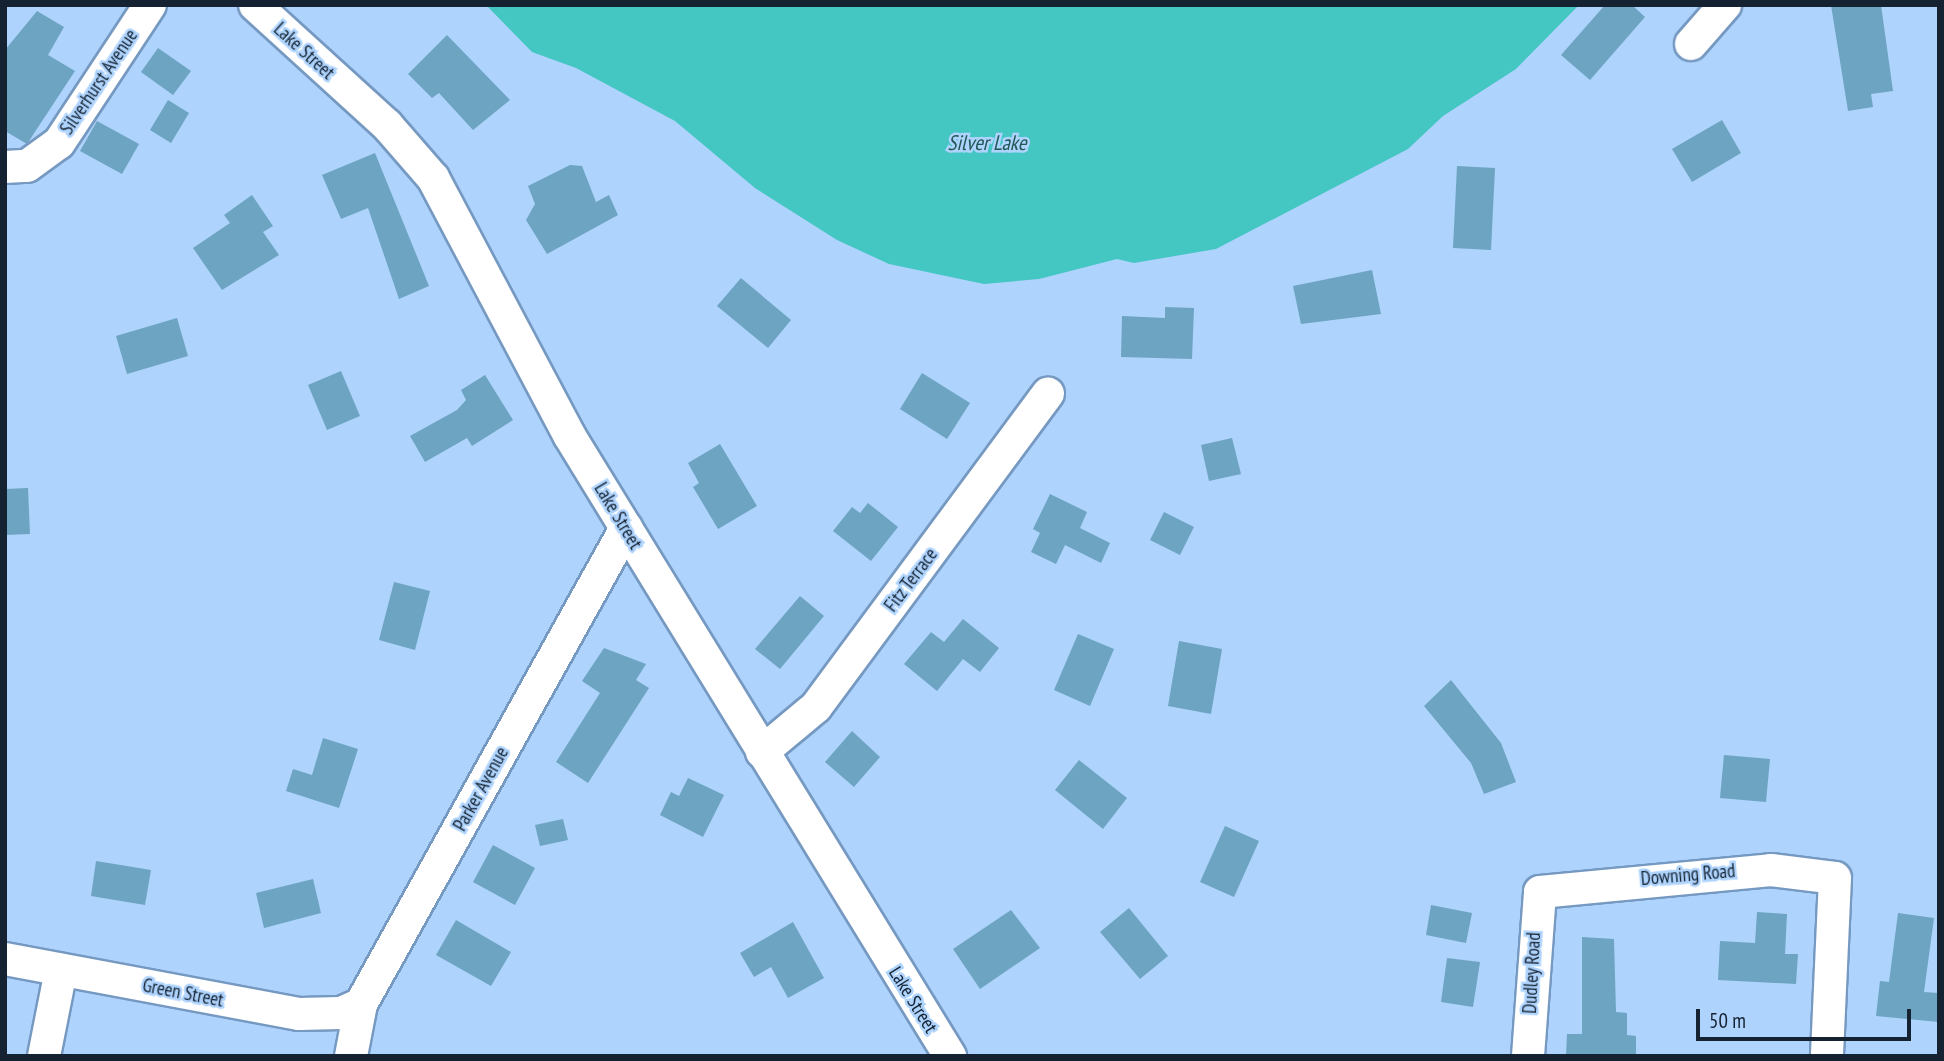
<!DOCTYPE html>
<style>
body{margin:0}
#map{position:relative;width:1944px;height:1061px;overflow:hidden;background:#aed3fd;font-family:"PT Sans Narrow",sans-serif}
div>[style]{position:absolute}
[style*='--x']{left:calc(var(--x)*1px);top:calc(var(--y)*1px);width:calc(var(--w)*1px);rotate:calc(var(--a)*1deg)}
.water>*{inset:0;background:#44c6c2}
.building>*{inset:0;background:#6da4c1}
.roads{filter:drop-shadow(2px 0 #7699c1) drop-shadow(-2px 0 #7699c1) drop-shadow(0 2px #7699c1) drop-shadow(0 -2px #7699c1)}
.minor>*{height:32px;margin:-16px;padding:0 16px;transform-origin:16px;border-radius:16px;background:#fff}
span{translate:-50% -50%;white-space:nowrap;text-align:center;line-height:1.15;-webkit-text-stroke:5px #aed3fd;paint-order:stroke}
.street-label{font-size:19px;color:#142231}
.water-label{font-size:21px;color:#215755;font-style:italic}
.frame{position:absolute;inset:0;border:7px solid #142231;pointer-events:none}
.scale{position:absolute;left:1696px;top:1009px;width:215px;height:32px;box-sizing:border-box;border:4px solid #142231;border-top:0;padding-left:9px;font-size:21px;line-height:24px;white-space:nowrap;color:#142231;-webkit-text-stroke:5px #aed3fd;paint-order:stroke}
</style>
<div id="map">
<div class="water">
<div style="clip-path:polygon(486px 5px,1579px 5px,1516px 69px,1443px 116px,1408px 149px,1216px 249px,1134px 263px,1117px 259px,1039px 279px,984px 284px,889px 264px,837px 240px,755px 188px,675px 121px,576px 68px,532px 52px)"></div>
</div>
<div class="building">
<div style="clip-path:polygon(1605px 5px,1632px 5px,1645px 17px,1590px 80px,1561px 55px)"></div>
<div style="clip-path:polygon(1831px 5px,1881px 5px,1893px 91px,1871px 94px,1873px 107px,1848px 111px)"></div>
<div style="clip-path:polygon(37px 11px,64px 27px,48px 55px,75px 71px,27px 144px,5px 131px,5px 50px)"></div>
<div style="clip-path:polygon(447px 35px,510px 100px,473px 130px,439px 93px,432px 98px,408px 74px)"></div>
<div style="clip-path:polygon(158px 48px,191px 71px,173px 95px,141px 72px)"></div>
<div style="clip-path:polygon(168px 100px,189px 113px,171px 143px,150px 130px)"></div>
<div style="clip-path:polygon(1722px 120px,1741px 153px,1692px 182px,1672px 149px)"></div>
<div style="clip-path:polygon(97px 121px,139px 144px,122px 174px,80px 151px)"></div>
<div style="clip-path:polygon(375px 153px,429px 286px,399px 299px,368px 208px,341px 219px,322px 175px)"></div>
<div style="clip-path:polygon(570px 165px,582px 166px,596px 202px,609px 195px,618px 215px,547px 254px,526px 220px,535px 204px,528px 186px)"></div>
<div style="clip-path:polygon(1457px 166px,1495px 168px,1491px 250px,1453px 248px)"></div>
<div style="clip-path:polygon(252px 195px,273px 226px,263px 232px,279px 255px,222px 290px,193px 248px,230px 223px,224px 215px)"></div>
<div style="clip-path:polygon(1372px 270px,1381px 314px,1301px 324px,1293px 286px)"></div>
<div style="clip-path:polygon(741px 278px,791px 320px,768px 348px,717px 306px)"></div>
<div style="clip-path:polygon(1165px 307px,1194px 308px,1192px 359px,1121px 357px,1122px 316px,1165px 318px)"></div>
<div style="clip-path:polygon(177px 318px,188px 356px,127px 374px,116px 336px)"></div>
<div style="clip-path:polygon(341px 371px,360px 416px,327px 430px,308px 385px)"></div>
<div style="clip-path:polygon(922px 373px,970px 403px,947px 439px,900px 409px)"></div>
<div style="clip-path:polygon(485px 375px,513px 420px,472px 446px,467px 438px,425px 462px,410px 436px,457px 410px,466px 400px,461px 390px)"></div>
<div style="clip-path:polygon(1232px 438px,1241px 474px,1209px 481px,1201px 445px)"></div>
<div style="clip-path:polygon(720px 444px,757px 506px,718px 529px,693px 487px,699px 483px,688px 463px)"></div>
<div style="clip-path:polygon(28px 488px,30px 534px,5px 535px,5px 489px)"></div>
<div style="clip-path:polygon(1050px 494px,1087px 512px,1080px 528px,1110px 543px,1101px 563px,1065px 545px,1056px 564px,1031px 552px,1040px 533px,1033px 529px)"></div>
<div style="clip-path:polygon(868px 503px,898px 527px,871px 561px,833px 531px,852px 507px,860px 513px)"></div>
<div style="clip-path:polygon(1164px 512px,1194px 527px,1180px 555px,1150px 540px)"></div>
<div style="clip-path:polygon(394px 582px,430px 591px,415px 650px,379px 640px)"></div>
<div style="clip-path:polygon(800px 596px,824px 616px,780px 669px,755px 649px)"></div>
<div style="clip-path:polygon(963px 619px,999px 648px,980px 672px,963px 659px,937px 691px,904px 664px,931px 632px,944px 642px)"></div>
<div style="clip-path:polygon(1078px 634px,1114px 649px,1090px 706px,1054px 690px)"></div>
<div style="clip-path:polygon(1179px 641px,1222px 649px,1211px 714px,1168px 706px)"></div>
<div style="clip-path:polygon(604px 648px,646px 664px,636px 680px,649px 688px,588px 783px,556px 762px,600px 693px,582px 681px)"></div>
<div style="clip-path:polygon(1451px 680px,1501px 743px,1516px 782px,1484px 794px,1471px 763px,1424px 706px)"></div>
<div style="clip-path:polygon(852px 731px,880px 757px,854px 787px,825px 762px)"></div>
<div style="clip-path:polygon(323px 738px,358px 749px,339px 808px,286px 791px,293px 769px,312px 775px)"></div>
<div style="clip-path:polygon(1724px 755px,1770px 759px,1766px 802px,1720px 798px)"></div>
<div style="clip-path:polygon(1079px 760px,1127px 798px,1103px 829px,1055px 790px)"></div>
<div style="clip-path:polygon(688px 778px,724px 795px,703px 837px,660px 815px,671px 792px,679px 796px)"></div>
<div style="clip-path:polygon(563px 819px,568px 840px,540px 846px,535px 825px)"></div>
<div style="clip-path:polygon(1225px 826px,1259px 841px,1234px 897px,1200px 882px)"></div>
<div style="clip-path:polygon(493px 845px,535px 868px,515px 905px,473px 882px)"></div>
<div style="clip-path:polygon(96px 861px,151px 870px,145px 905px,91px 896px)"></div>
<div style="clip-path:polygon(313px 879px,321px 913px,264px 928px,256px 893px)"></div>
<div style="clip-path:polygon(1431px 905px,1472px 913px,1466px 943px,1426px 935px)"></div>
<div style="clip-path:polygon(1129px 908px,1168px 956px,1140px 979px,1100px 932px)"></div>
<div style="clip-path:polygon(1011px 910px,1040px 948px,980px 989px,953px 949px)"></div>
<div style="clip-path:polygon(1757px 912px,1787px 914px,1785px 954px,1798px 954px,1796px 984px,1718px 980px,1720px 941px,1755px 943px)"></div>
<div style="clip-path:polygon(1898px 913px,1934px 918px,1924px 992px,1939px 993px,1939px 1022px,1876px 1016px,1880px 981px,1889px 982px)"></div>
<div style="clip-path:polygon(456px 920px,511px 952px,491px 986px,436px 955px)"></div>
<div style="clip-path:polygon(793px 922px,824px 978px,788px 998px,771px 967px,754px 977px,740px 953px)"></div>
<div style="clip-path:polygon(1582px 937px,1614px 939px,1616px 1012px,1627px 1013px,1627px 1035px,1636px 1036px,1636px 1056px,1566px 1056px,1567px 1034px,1582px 1034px)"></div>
<div style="clip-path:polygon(1447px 958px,1480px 962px,1473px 1007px,1441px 1002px)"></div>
</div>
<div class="roads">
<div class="minor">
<div style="--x:255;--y:5;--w:178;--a:42.3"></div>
<div style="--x:387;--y:125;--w:70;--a:49"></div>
<div style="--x:433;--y:178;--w:291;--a:62.1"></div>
<div style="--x:569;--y:435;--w:729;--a:58.47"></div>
<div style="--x:1691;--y:44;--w:52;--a:-48.9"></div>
<div style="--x:5;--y:167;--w:22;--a:-3"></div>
<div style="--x:27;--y:166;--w:39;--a:-36"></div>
<div style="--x:59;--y:143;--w:165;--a:-56.6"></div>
<div style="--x:762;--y:752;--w:70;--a:-39.8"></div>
<div style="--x:816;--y:707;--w:390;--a:-53.5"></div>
<div style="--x:5;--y:959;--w:299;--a:10.6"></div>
<div style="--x:299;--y:1014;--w:42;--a:-1.4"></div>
<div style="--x:341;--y:1013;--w:22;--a:-24"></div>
<div style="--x:44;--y:1056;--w:88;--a:-78.8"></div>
<div style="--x:351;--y:1056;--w:53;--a:-79.1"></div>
<div style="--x:361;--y:1004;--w:545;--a:-60.89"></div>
<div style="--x:1528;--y:1056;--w:164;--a:-85.8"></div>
<div style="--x:1540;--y:892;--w:232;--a:-5.4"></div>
<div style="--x:1771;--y:870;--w:64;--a:7.1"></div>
<div style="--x:1835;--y:878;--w:178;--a:92.6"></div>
</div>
</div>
<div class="street-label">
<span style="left:304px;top:51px;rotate:42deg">Lake Street</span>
<span style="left:99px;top:82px;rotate:-56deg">Silverhurst Avenue</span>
<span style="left:618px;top:516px;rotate:59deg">Lake Street</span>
<span style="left:911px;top:580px;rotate:-53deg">Fitz Terrace</span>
<span style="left:481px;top:789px;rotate:-61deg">Parker Avenue</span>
<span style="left:1688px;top:875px;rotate:-5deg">Downing Road</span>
<span style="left:1532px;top:973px;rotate:-87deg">Dudley Road</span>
<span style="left:183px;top:993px;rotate:11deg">Green Street</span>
<span style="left:913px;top:1000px;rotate:58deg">Lake Street</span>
</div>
<div class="water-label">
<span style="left:987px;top:143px">Silver Lake</span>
</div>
<div class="frame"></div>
<div class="scale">50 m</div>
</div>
